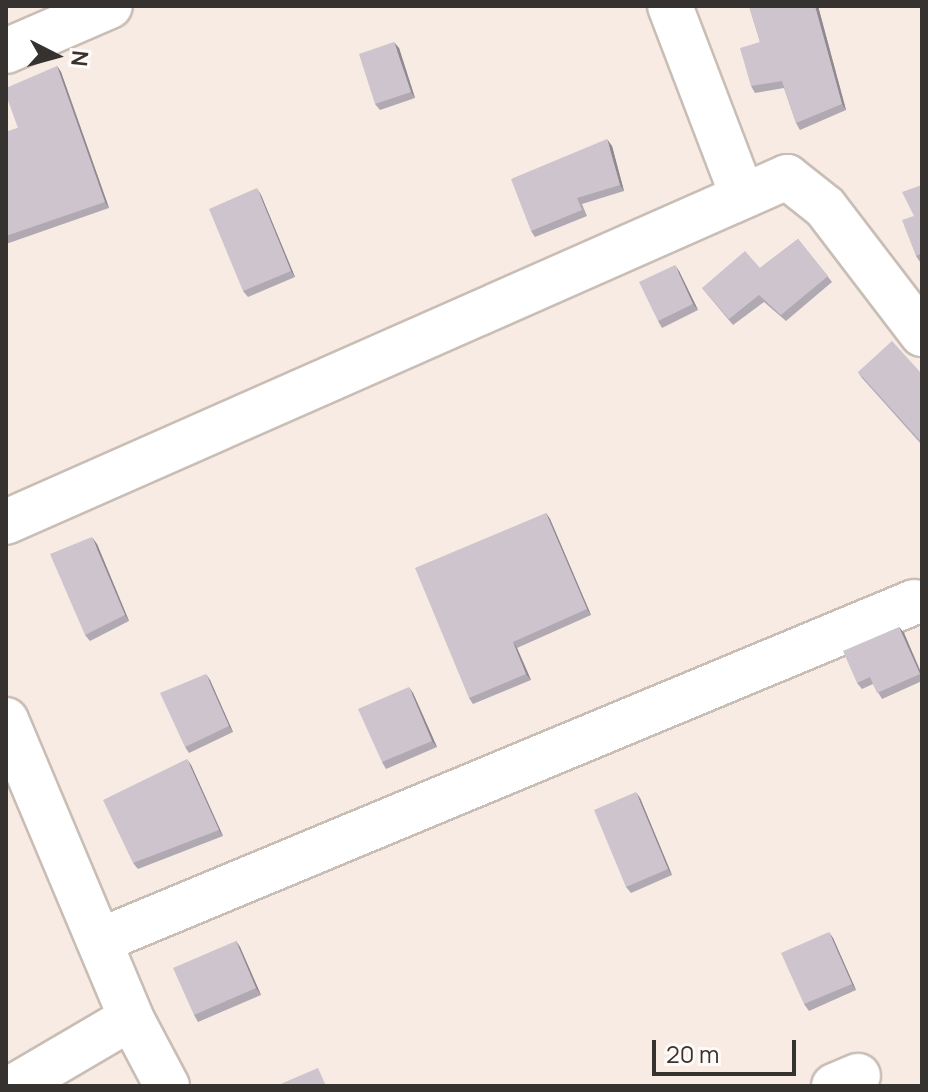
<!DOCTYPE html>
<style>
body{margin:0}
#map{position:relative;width:928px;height:1092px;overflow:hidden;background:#f7ebe4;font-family:Manrope,sans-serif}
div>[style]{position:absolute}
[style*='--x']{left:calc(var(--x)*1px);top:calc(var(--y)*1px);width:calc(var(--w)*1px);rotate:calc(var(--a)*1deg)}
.roads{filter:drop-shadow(2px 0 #c9beb6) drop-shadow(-2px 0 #c9beb6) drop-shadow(0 2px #c9beb6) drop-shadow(0 -2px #c9beb6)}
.minor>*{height:44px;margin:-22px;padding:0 22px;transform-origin:22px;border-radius:22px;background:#fff}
.wall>*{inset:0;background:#b0a9b1}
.shaded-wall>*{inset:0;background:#908990}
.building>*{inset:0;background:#cdc4ce}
span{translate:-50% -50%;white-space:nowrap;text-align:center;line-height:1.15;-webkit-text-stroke:8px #fffaf7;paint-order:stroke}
.frame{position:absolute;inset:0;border:8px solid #36322f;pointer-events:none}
.north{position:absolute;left:16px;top:16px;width:80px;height:80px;-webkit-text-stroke:6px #fffaf7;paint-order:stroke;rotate:96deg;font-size:22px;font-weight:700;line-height:32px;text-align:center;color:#36322f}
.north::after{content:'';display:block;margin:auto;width:28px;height:36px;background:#36322f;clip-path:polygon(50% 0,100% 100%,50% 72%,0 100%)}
.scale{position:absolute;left:652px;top:1040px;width:144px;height:36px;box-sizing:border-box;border:4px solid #36322f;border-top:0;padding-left:10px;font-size:24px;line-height:28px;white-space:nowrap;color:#36322f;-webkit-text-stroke:6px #fffaf7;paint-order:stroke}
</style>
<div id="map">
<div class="roads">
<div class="minor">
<div style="--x:670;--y:6;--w:202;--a:69.1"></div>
<div style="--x:6;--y:51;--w:113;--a:-23.4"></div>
<div style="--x:6;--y:522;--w:854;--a:-23.83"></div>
<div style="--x:787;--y:177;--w:48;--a:38.3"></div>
<div style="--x:825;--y:207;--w:160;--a:52.6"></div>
<div style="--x:6;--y:720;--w:323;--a:67.2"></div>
<div style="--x:131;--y:1018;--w:77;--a:62.1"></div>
<div style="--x:99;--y:941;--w:883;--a:-22.58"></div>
<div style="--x:15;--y:1086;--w:134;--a:-30.4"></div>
<div style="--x:834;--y:1086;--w:26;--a:-23"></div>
</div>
</div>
<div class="wall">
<div style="clip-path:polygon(749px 6px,818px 6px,846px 110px,800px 130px,796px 123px,784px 88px,755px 93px,751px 86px,760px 42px)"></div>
<div style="clip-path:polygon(399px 48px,415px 98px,380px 110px,375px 104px)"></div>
<div style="clip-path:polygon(57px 66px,61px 72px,109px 208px,6px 244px,6px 132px,18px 128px)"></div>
<div style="clip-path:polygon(612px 146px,624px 191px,582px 204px,587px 216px,535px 237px,531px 231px)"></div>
<div style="clip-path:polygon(922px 185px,922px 261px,920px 262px,916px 256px,914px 216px)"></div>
<div style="clip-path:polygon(261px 195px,295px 277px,248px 297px,243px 291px)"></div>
<div style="clip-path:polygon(798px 239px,832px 282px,786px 321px,764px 302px,733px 325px,702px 288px,760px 268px)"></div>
<div style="clip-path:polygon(679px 271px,698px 310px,662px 328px,658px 321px)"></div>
<div style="clip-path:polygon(858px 372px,922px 374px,922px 445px,862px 378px)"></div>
<div style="clip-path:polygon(546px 513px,550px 519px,591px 615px,517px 648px,531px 680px,473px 704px,469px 698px)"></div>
<div style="clip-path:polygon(97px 544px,129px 621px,90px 641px,85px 635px)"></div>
<div style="clip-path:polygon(899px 627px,904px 633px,922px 674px,922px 681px,882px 699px,873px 684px,862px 689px,857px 683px)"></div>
<div style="clip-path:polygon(210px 680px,233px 732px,189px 753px,185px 747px)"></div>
<div style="clip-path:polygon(413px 693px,437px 747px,386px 769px,382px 762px)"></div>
<div style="clip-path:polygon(191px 765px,223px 836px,138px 869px,133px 863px)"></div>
<div style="clip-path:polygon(640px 798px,672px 875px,631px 893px,626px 887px)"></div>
<div style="clip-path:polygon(833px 938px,856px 990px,809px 1011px,804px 1004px)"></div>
<div style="clip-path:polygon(236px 941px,240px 947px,261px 995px,198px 1022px,194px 1015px)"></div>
</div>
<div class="shaded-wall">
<div style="clip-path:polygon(815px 6px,818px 6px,846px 110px,842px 104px)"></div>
<div style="clip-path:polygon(394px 42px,399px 48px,415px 98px,411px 92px)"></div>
<div style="clip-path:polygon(57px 66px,61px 72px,109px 208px,105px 202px)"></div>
<div style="clip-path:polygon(607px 139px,612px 146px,624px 191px,620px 185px)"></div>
<div style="clip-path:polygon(257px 188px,261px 195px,295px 277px,291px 271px)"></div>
<div style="clip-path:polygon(675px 265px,679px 271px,698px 310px,693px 304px)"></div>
<div style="clip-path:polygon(546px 513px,550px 519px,591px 615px,587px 609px)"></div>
<div style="clip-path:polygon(92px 537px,97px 544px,129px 621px,125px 615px)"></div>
<div style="clip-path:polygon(899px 627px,904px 633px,922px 676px,920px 674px)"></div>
<div style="clip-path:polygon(513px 642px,517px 648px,531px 680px,526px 674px)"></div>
<div style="clip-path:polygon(206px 674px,210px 680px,233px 732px,229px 726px)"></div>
<div style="clip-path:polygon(409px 687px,413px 693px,437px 747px,432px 741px)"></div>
<div style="clip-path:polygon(187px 759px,191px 765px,223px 836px,219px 830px)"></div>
<div style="clip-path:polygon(636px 792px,640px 798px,672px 875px,668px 869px)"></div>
<div style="clip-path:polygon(829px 932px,833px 938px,856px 990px,852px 984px)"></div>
<div style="clip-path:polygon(236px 941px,240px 947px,261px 995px,256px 988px)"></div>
</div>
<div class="building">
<div style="clip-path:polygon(749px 6px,815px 6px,842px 104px,796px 123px,782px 81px,751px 86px,740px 48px,760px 42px)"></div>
<div style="clip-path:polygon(394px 42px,411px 92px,375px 104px,359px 54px)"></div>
<div style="clip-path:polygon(57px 66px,105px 202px,6px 236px,6px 132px,18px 128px,6px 95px,6px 88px)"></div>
<div style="clip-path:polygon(607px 139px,620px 185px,577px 198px,582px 210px,531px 231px,511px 179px)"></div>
<div style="clip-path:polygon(922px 185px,922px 253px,916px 256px,902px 220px,914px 216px,902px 192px)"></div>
<div style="clip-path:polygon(257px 188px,291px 271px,243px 291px,209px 209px)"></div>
<div style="clip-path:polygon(798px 239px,828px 276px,781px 315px,759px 295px,729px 319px,702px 288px,745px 251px,760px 268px)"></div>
<div style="clip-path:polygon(675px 265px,693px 304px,658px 321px,639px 282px)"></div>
<div style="clip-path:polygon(892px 341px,922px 374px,922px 443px,858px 372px)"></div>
<div style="clip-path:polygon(546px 513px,587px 609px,513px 642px,526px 674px,469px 698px,415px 568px)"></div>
<div style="clip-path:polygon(92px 537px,125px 615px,85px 635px,50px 554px)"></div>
<div style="clip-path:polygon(899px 627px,920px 674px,877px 693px,870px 677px,857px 683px,843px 651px)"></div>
<div style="clip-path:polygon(206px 674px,229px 726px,185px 747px,160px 693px)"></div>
<div style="clip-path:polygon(409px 687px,432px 741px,382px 762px,358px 709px)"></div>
<div style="clip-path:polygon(187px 759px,219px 830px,133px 863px,103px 800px)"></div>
<div style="clip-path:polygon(636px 792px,668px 869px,626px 887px,594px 810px)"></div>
<div style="clip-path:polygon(829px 932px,852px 984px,804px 1004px,781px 953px)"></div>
<div style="clip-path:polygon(236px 941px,256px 988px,194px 1015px,173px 968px)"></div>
<div style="clip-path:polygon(318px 1068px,326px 1086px,276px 1086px)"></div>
</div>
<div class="frame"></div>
<div class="north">N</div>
<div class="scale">20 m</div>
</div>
